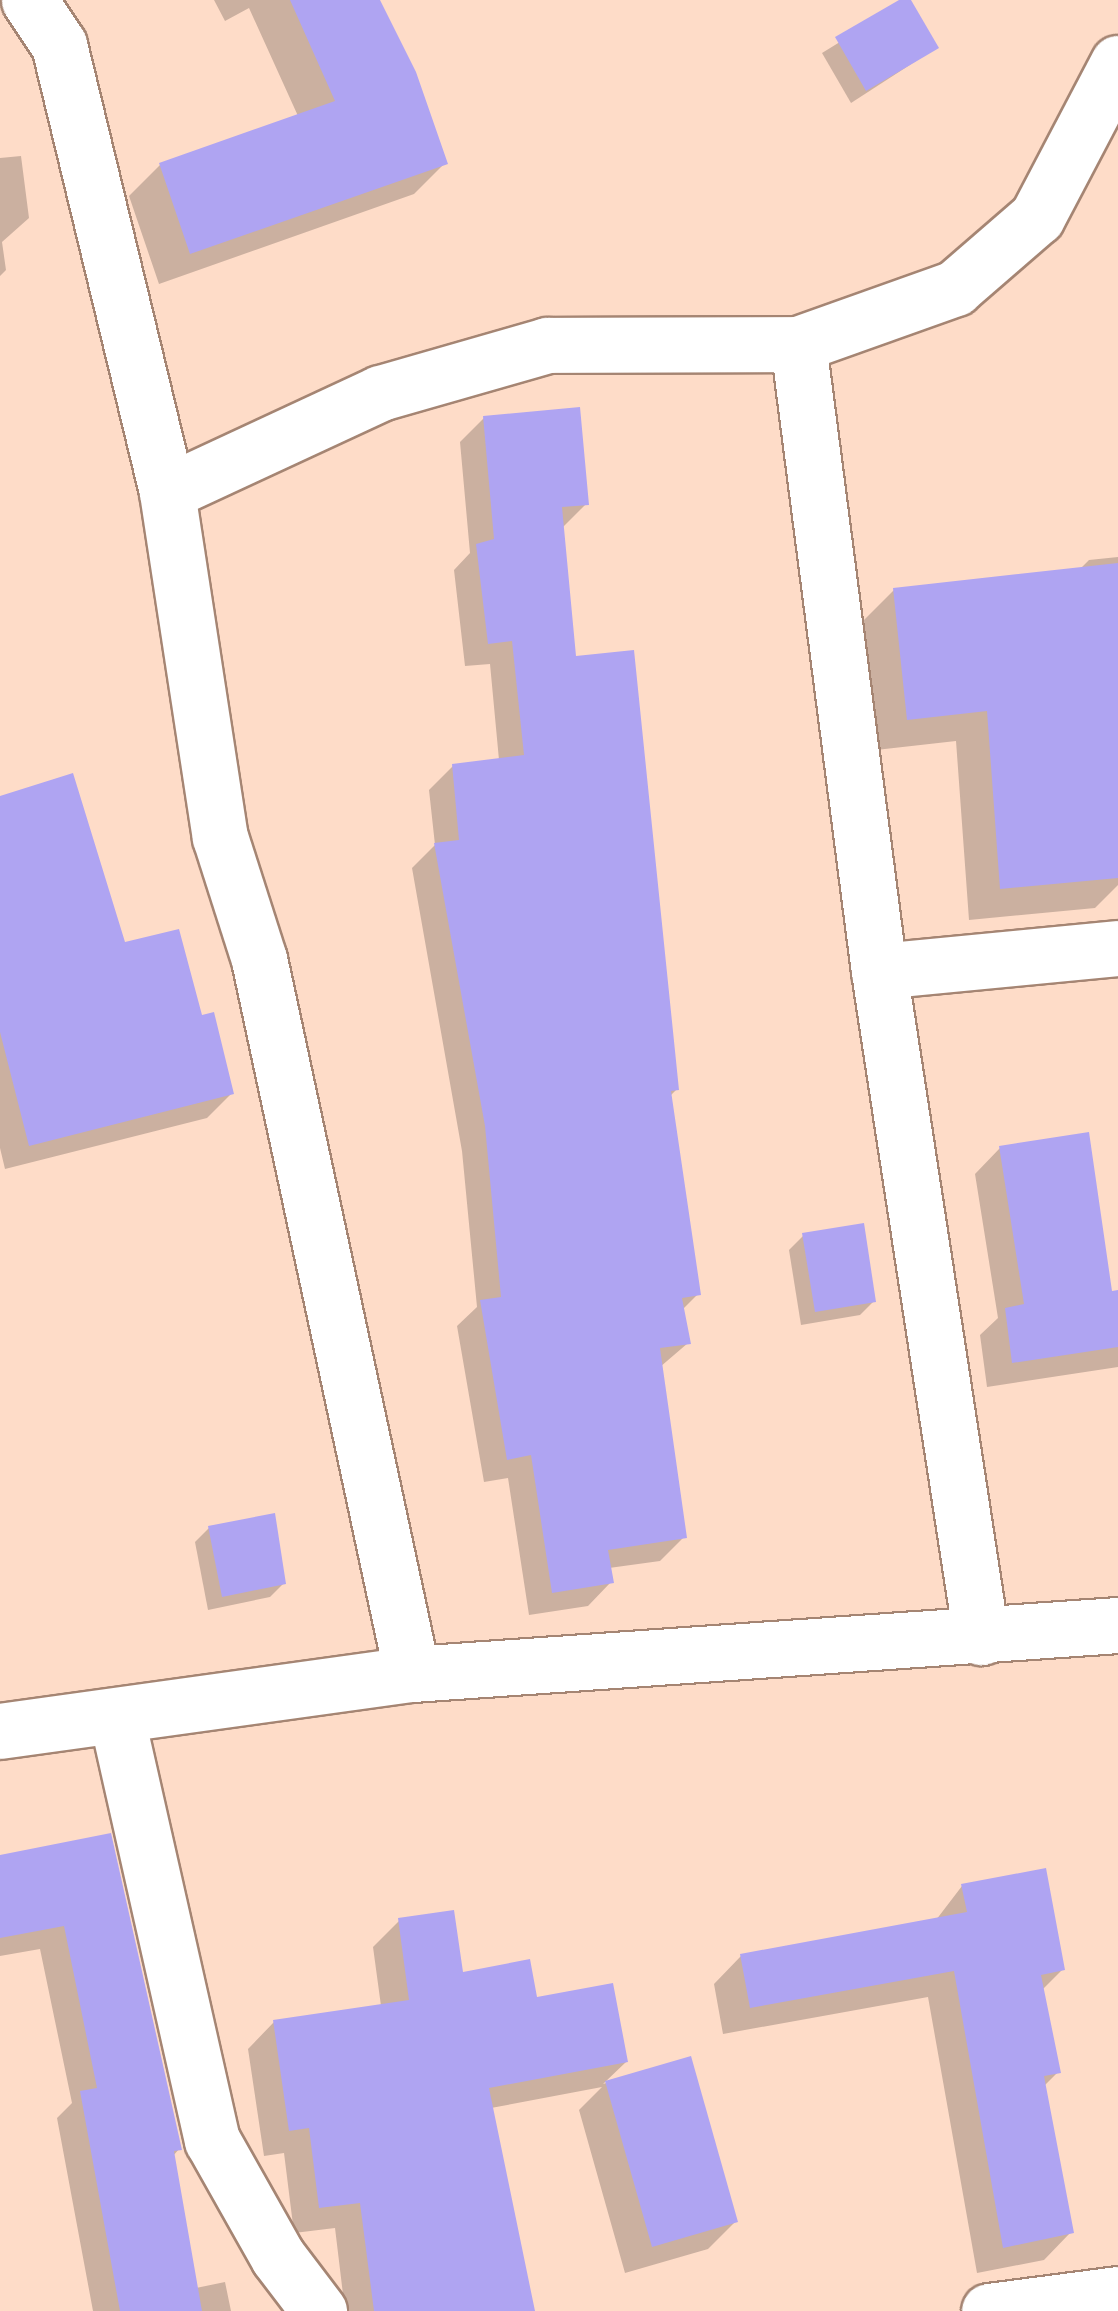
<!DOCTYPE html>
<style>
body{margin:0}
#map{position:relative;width:1118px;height:2311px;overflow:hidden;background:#fedcc8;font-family:"Golos Text",sans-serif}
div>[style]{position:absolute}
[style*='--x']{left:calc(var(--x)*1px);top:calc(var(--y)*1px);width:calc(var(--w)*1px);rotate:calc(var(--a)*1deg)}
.shadow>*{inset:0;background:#0003}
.building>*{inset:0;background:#afa4f2}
.roads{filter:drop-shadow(2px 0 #a58573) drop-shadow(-2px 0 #a58573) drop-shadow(0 2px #a58573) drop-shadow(0 -2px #a58573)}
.minor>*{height:55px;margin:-27.5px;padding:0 27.5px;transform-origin:27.5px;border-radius:27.5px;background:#fff}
span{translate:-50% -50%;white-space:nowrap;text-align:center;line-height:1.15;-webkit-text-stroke:8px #fedcc8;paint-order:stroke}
</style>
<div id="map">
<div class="shadow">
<div style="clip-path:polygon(214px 0,379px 0,445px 163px,414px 194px,159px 284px,129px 196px,160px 165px,298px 116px,249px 8px,225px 21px)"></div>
<div style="clip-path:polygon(908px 0,936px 48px,851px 103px,822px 53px)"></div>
<div style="clip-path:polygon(21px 156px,29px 218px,2px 242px,6px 270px,0 276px,0 158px)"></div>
<div style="clip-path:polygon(484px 418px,586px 504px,561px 529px,574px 659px,676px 1090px,669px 1097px,698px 1294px,682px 1310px,688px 1343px,660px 1367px,684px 1537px,660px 1561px,609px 1568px,611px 1582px,588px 1606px,529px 1615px,508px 1478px,484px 1482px,457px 1326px,477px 1307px,462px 1151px,412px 868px,435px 845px,429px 790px,453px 766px,499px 760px,490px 664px,465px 666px,454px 570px,470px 553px,460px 442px)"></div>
<div style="clip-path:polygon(1118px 557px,1118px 885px,1095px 908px,969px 920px,956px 741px,876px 750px,862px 622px,894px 590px,1079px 570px,1089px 560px)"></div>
<div style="clip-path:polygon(0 798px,123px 945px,200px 1018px,231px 1094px,207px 1118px,5px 1169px,0 1148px)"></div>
<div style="clip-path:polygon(1000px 1148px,1110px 1294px,1118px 1292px,1118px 1367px,987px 1387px,980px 1335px,998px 1318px,975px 1174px)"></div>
<div style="clip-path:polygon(803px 1236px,874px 1301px,860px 1315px,801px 1325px,789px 1250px)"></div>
<div style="clip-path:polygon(209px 1528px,284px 1583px,270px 1597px,208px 1610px,195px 1542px)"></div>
<div style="clip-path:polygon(109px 1836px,179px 2149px,173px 2156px,196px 2288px,225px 2282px,231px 2311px,93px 2311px,57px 2118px,72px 2103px,40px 1949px,0 1956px,0 1857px)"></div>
<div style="clip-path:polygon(962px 1886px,1063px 1969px,1041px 1991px,1058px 2072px,1043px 2087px,1071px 2232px,1044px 2260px,977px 2273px,928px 1997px,723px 2034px,714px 1984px,741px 1956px,936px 1920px)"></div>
<div style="clip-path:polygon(399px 1921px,461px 1975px,535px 2000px,626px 2062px,603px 2084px,689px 2059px,736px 2221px,708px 2249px,625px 2273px,579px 2110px,602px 2087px,491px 2108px,532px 2311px,345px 2311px,335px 2228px,294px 2233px,284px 2153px,264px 2156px,248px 2049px,274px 2022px,381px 2006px,373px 1947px)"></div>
</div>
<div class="building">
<div style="clip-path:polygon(290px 0,380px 0,416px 72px,448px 164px,190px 254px,159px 163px,335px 101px)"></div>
<div style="clip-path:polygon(899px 0,911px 0,939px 48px,866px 91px,835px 37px)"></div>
<div style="clip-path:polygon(580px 407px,589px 505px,562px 507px,576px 656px,634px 650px,679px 1090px,671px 1091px,701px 1295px,682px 1298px,691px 1344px,660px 1348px,687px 1538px,608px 1550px,614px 1583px,552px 1593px,531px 1455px,507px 1460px,480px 1300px,501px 1297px,485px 1126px,434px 843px,459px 840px,452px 764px,524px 755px,512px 641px,488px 644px,476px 544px,494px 539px,483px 416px)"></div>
<div style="clip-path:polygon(1118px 563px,1118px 878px,1000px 889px,987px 711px,907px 720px,893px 588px)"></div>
<div style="clip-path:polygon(73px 773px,125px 942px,179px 929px,202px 1015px,214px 1012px,234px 1094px,29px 1146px,0 1032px,0 796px)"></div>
<div style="clip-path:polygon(1089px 1132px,1112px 1291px,1118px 1290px,1118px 1347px,1012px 1363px,1005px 1308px,1024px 1304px,999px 1146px)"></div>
<div style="clip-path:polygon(864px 1223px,876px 1302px,815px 1312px,802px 1233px)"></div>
<div style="clip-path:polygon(275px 1513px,286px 1584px,222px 1597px,208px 1526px)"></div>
<div style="clip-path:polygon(111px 1833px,182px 2150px,174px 2151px,202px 2311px,120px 2311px,80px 2091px,97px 2088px,64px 1926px,0 1938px,0 1855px)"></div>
<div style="clip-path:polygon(1046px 1868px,1065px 1970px,1041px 1975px,1061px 2073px,1044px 2076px,1074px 2233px,1003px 2248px,954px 1971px,750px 2008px,740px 1954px,967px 1912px,961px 1884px)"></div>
<div style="clip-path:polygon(454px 1910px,463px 1972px,530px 1959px,537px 1997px,613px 1983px,628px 2062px,489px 2088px,535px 2311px,374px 2311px,360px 2203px,319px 2208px,309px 2128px,289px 2131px,273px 2020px,409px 2000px,398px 1918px)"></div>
<div style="clip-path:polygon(691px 2056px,738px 2222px,652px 2247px,605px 2081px)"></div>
</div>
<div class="roads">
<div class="minor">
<div style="--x:29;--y:0;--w:54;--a:56.3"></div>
<div style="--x:59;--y:45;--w:460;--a:76.4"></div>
<div style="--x:167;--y:492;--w:349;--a:81.3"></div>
<div style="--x:220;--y:837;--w:128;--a:72.3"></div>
<div style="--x:259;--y:959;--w:731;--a:77.92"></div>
<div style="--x:798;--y:344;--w:632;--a:82.64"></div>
<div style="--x:879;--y:971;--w:674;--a:81.29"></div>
<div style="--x:167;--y:492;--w:235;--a:-24.9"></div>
<div style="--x:380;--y:393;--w:174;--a:-16"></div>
<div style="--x:547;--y:345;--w:251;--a:-0.2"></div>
<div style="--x:798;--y:344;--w:167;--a:-19.6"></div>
<div style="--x:955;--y:288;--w:108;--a:-40.9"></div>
<div style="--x:1037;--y:217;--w:174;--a:-62.3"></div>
<div style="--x:879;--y:971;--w:240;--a:-5.5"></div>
<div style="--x:117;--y:1719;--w:432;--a:77.3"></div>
<div style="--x:212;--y:2140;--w:134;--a:60.6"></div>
<div style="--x:278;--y:2257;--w:68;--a:52.8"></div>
<div style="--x:0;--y:1731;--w:416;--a:-7.9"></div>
<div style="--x:412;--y:1674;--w:708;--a:-3.97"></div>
<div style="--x:989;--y:2311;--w:130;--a:-7.5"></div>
</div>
</div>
</div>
